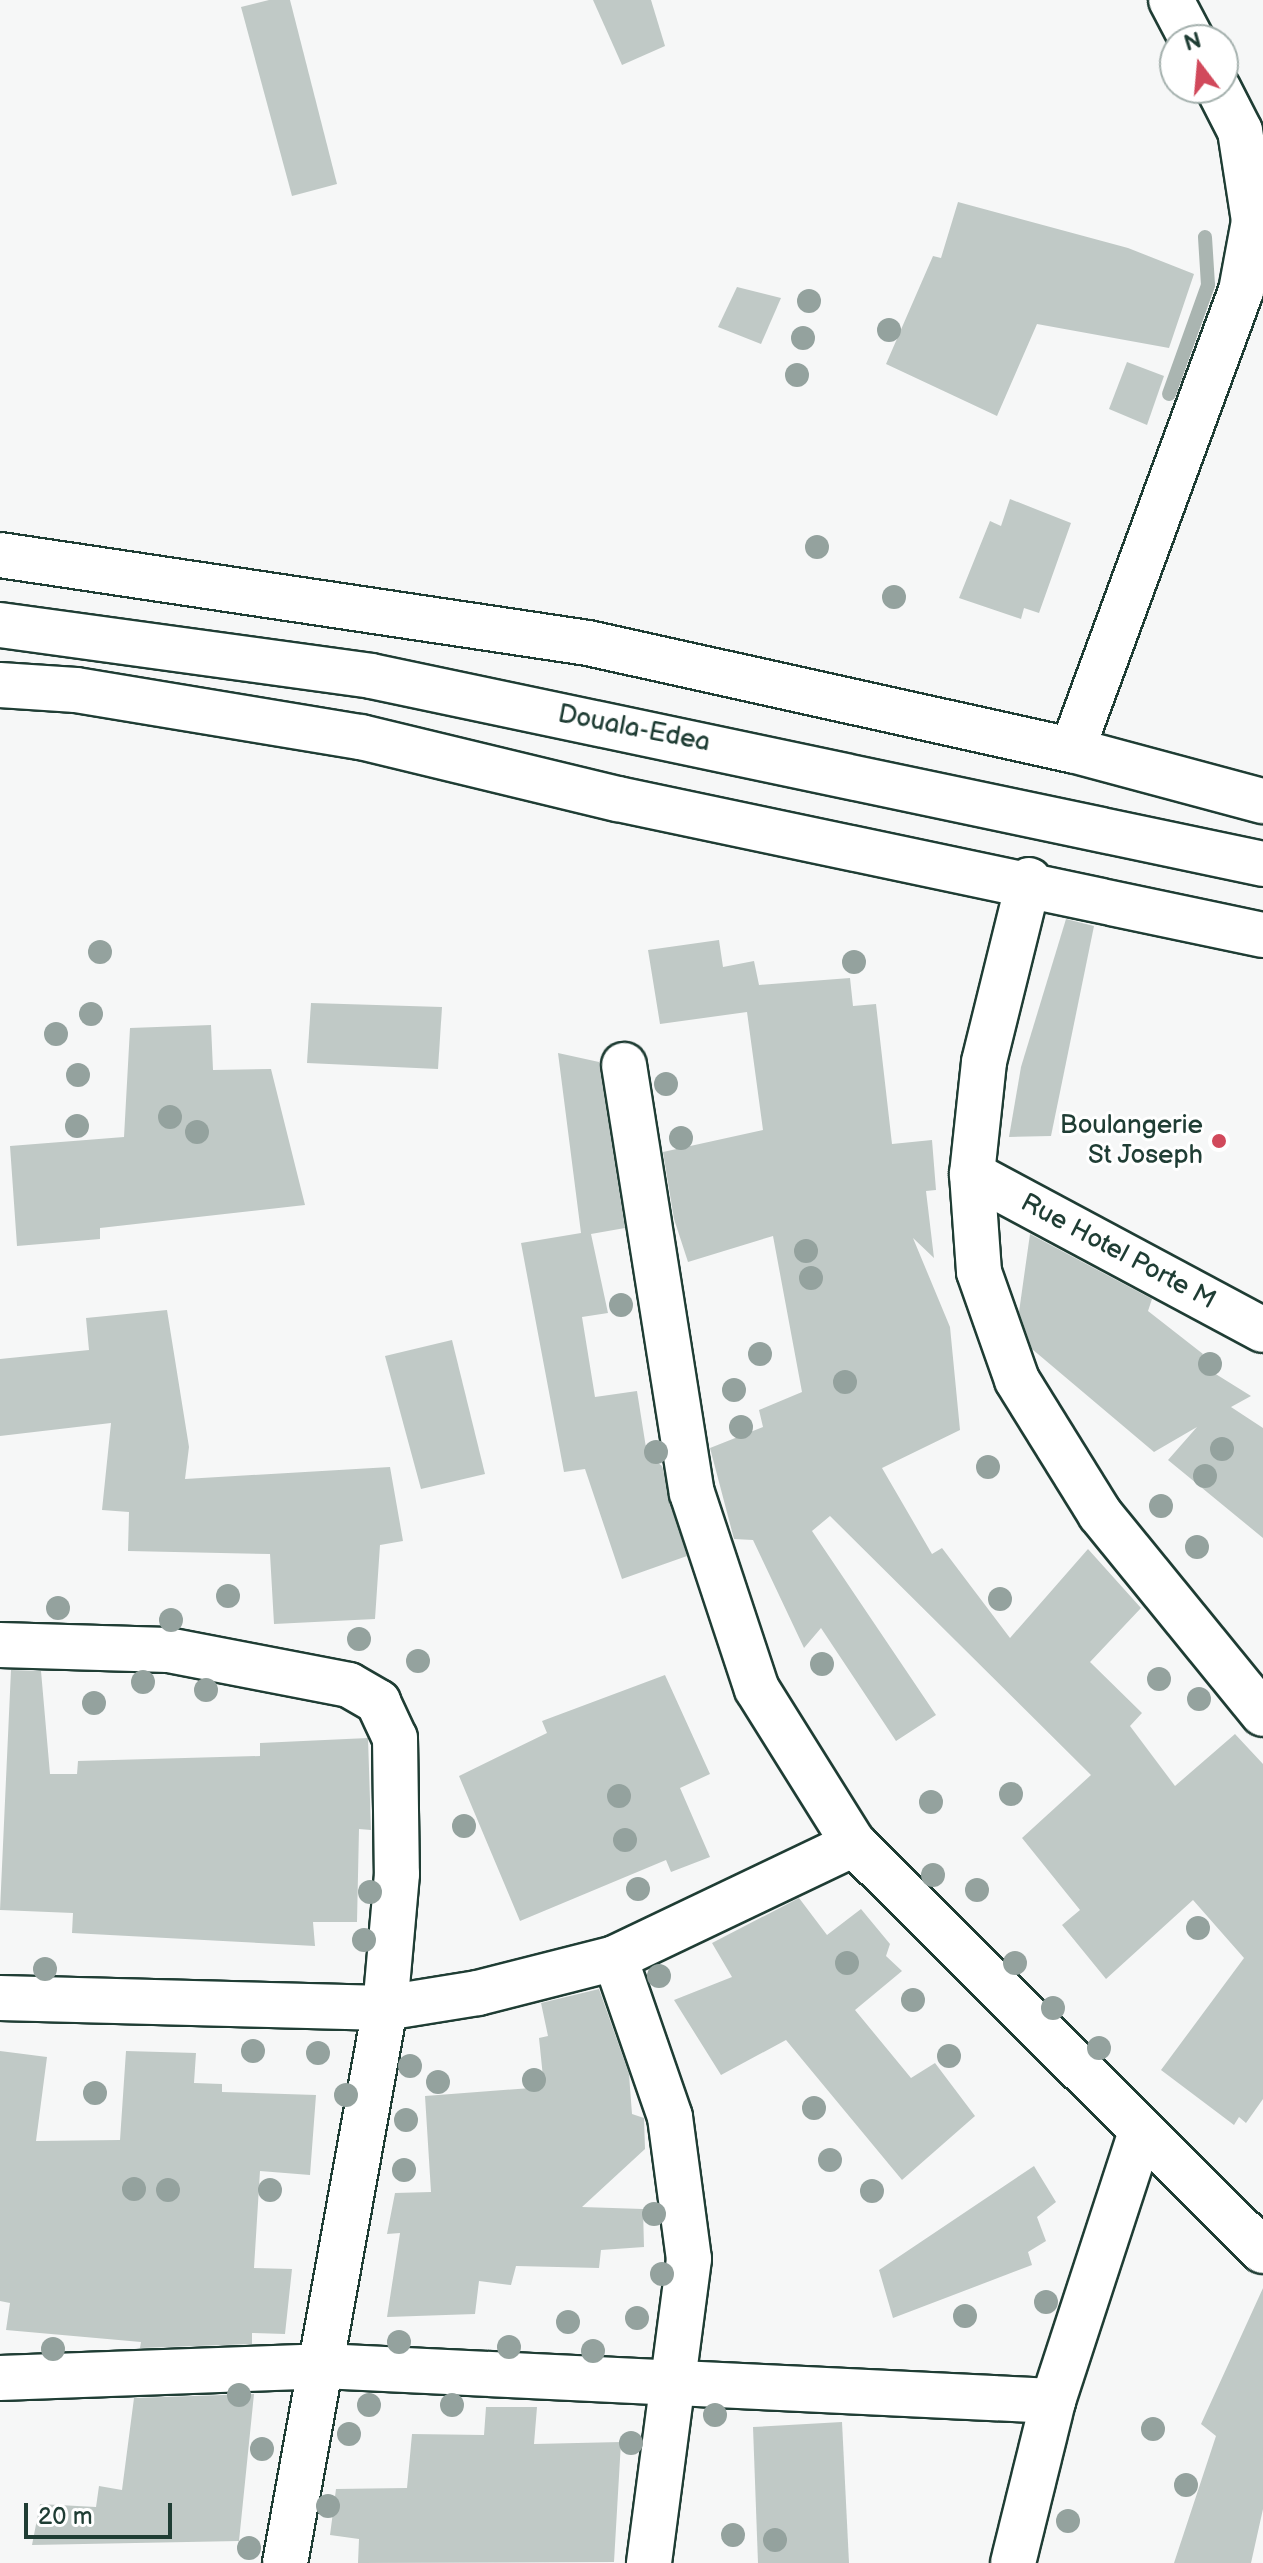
<!DOCTYPE html>
<style>
body{margin:0}
#map{position:relative;width:1263px;height:2563px;overflow:hidden;background:#f6f7f7;font-family:"Balsamiq Sans",sans-serif}
div>[style]{position:absolute}
[style*='--x']{left:calc(var(--x)*1px);top:calc(var(--y)*1px);width:calc(var(--w)*1px);rotate:calc(var(--a)*1deg)}
.stream>*{height:14px;margin:-7px;padding:0 7px;transform-origin:7px;border-radius:7px;background:#aab5b1}
.building>*{inset:0;background:#c0c9c6}
.roads{filter:drop-shadow(2px 0 #1f3d34) drop-shadow(-2px 0 #1f3d34) drop-shadow(0 2px #1f3d34) drop-shadow(0 -2px #1f3d34)}
.street>*{height:44px;margin:-22px;padding:0 22px;transform-origin:22px;border-radius:22px;background:#fff}
.primary>*{height:44px;margin:-22px;padding:0 22px;transform-origin:22px;border-radius:22px;background:#fff}
.highway>*{height:44px;margin:-22px;padding:0 22px;transform-origin:22px;border-radius:22px;background:#fff}
.trees>*{width:24px;height:24px;margin:-12px;border-radius:50%;background:#94a29e}
.dots>*{width:22px;height:22px;translate:-50% -50%;box-sizing:border-box;border:4px solid #fff;border-radius:50%}
span{translate:-50% -50%;white-space:nowrap;text-align:center;line-height:1.15;-webkit-text-stroke:6px #fff;paint-order:stroke}
.street-label{font-size:26px;color:#1f3d34}
.poi-label{font-size:26px;color:#1f3d34}
.right{translate:-100% -50%;text-align:right}
.north{position:absolute;left:1159px;top:24px;width:80px;height:80px;box-sizing:border-box;background:#fff;border:2px solid #a5b1ae;border-radius:50%;rotate:344deg;font-size:22px;font-weight:700;line-height:32px;text-align:center;color:#1f3d34}
.north::after{content:'';display:block;margin:auto;width:28px;height:36px;background:#d1495b;clip-path:polygon(50% 0,100% 100%,50% 72%,0 100%)}
.scale{position:absolute;left:24px;top:2503px;width:148px;height:36px;box-sizing:border-box;border:4px solid #1f3d34;border-top:0;padding-left:10px;font-size:24px;line-height:28px;white-space:nowrap;color:#1f3d34;-webkit-text-stroke:6px #fff;paint-order:stroke}
</style>
<div id="map">
<div class="stream">
<div style="--x:1169;--y:394;--w:116;--a:-70.3"></div>
<div style="--x:1208;--y:285;--w:48;--a:-93.6"></div>
</div>
<div class="building">
<div style="clip-path:polygon(269px 0,290px 0,337px 184px,292px 196px,241px 7px)"></div>
<div style="clip-path:polygon(593px 0,651px 0,665px 46px,622px 65px)"></div>
<div style="clip-path:polygon(958px 202px,1128px 248px,1194px 274px,1169px 348px,1037px 324px,997px 416px,886px 364px,933px 256px,941px 258px)"></div>
<div style="clip-path:polygon(737px 287px,781px 298px,761px 344px,718px 327px)"></div>
<div style="clip-path:polygon(1127px 362px,1164px 376px,1147px 425px,1109px 409px)"></div>
<div style="clip-path:polygon(1010px 499px,1071px 523px,1039px 613px,1024px 608px,1021px 619px,959px 598px,990px 521px,1001px 526px)"></div>
<div style="clip-path:polygon(1066px 919px,1094px 926px,1051px 1136px,1009px 1137px,1021px 1067px)"></div>
<div style="clip-path:polygon(719px 940px,723px 967px,754px 961px,759px 985px,850px 978px,853px 1006px,876px 1004px,892px 1144px,932px 1140px,936px 1190px,926px 1191px,934px 1258px,913px 1238px,950px 1327px,960px 1430px,882px 1468px,932px 1554px,942px 1548px,1010px 1638px,1088px 1549px,1141px 1608px,1090px 1662px,1142px 1713px,1130px 1726px,1175px 1786px,1235px 1734px,1263px 1764px,1263px 2099px,1246px 2123px,1239px 2117px,1234px 2125px,1161px 2070px,1244px 1958px,1193px 1900px,1106px 1979px,1062px 1925px,1080px 1910px,1022px 1838px,1091px 1775px,830px 1516px,812px 1531px,936px 1715px,896px 1741px,821px 1628px,804px 1648px,753px 1540px,734px 1539px,710px 1448px,763px 1427px,759px 1410px,802px 1392px,773px 1236px,688px 1262px,674px 1219px,663px 1152px,763px 1130px,747px 1012px,660px 1024px,648px 950px)"></div>
<div style="clip-path:polygon(311px 1003px,442px 1007px,438px 1069px,307px 1063px)"></div>
<div style="clip-path:polygon(211px 1025px,213px 1070px,271px 1069px,305px 1205px,100px 1228px,100px 1239px,17px 1246px,10px 1146px,124px 1137px,130px 1028px)"></div>
<div style="clip-path:polygon(558px 1053px,599px 1062px,625px 1228px,591px 1234px,608px 1313px,582px 1317px,595px 1397px,637px 1391px,647px 1454px,662px 1466px,687px 1556px,622px 1579px,585px 1469px,564px 1472px,521px 1243px,581px 1233px)"></div>
<div style="clip-path:polygon(1030px 1234px,1152px 1299px,1148px 1311px,1203px 1354px,1198px 1363px,1251px 1396px,1231px 1407px,1263px 1428px,1263px 1538px,1168px 1460px,1197px 1427px,1154px 1452px,1032px 1349px,1019px 1312px)"></div>
<div style="clip-path:polygon(167px 1310px,189px 1447px,185px 1479px,390px 1467px,403px 1541px,380px 1545px,375px 1619px,274px 1624px,270px 1554px,128px 1551px,129px 1512px,102px 1510px,111px 1423px,0 1436px,0 1359px,89px 1350px,86px 1318px)"></div>
<div style="clip-path:polygon(452px 1340px,485px 1474px,421px 1489px,385px 1356px)"></div>
<div style="clip-path:polygon(11px 1670px,41px 1671px,50px 1774px,77px 1774px,78px 1761px,260px 1756px,260px 1743px,368px 1738px,371px 1830px,359px 1829px,357px 1922px,313px 1922px,315px 1946px,72px 1933px,73px 1913px,0 1910px)"></div>
<div style="clip-path:polygon(665px 1675px,710px 1774px,680px 1788px,710px 1857px,671px 1872px,666px 1860px,520px 1921px,459px 1776px,547px 1733px,542px 1721px)"></div>
<div style="clip-path:polygon(799px 1898px,827px 1935px,861px 1909px,890px 1944px,886px 1956px,902px 1971px,855px 2010px,911px 2078px,935px 2063px,975px 2116px,902px 2180px,786px 2040px,721px 2075px,674px 2000px,732px 1977px,712px 1943px)"></div>
<div style="clip-path:polygon(599px 1989px,629px 2074px,632px 2114px,644px 2118px,645px 2149px,582px 2207px,643px 2209px,644px 2247px,601px 2250px,599px 2268px,516px 2266px,511px 2285px,479px 2281px,475px 2314px,387px 2317px,400px 2233px,387px 2234px,395px 2193px,431px 2192px,425px 2096px,544px 2087px,539px 2038px,548px 2036px,541px 2003px)"></div>
<div style="clip-path:polygon(0 2051px,47px 2057px,36px 2141px,120px 2140px,126px 2051px,196px 2053px,194px 2083px,222px 2084px,222px 2092px,316px 2095px,310px 2175px,260px 2171px,254px 2268px,292px 2269px,285px 2334px,252px 2333px,252px 2344px,140px 2348px,141px 2342px,6px 2330px,10px 2303px,0 2301px)"></div>
<div style="clip-path:polygon(1034px 2166px,1056px 2202px,1037px 2217px,1046px 2241px,1028px 2252px,1032px 2265px,893px 2318px,879px 2270px)"></div>
<div style="clip-path:polygon(1263px 2288px,1263px 2509px,1251px 2563px,1174px 2563px,1216px 2436px,1201px 2424px)"></div>
<div style="clip-path:polygon(254px 2394px,239px 2541px,32px 2545px,40px 2504px,96px 2507px,99px 2486px,122px 2490px,134px 2398px)"></div>
<div style="clip-path:polygon(486px 2407px,537px 2407px,534px 2444px,621px 2442px,614px 2562px,358px 2563px,359px 2539px,330px 2535px,336px 2489px,407px 2488px,412px 2434px,484px 2435px)"></div>
<div style="clip-path:polygon(842px 2422px,849px 2563px,758px 2563px,753px 2427px)"></div>
</div>
<div class="roads">
<div class="street">
<div style="--x:1171;--y:0;--w:45;--a:62.3"></div>
<div style="--x:1072;--y:750;--w:489;--a:-69.8"></div>
<div style="--x:1241;--y:291;--w:71;--a:-79.5"></div>
<div style="--x:1254;--y:221;--w:91;--a:-98.8"></div>
<div style="--x:1240;--y:131;--w:48;--a:-117.1"></div>
<div style="--x:1029;--y:880;--w:187;--a:103.9"></div>
<div style="--x:984;--y:1062;--w:113;--a:96.1"></div>
<div style="--x:972;--y:1174;--w:98;--a:85.9"></div>
<div style="--x:979;--y:1272;--w:114;--a:70.6"></div>
<div style="--x:1017;--y:1380;--w:158;--a:58.2"></div>
<div style="--x:1100;--y:1514;--w:258;--a:50.8"></div>
<div style="--x:624;--y:1065;--w:433;--a:81"></div>
<div style="--x:692;--y:1493;--w:206;--a:71.7"></div>
<div style="--x:757;--y:1689;--w:183;--a:58"></div>
<div style="--x:854;--y:1844;--w:577;--a:44.86"></div>
<div style="--x:972;--y:1174;--w:330;--a:28.2"></div>
<div style="--x:0;--y:1645;--w:168;--a:1.7"></div>
<div style="--x:168;--y:1650;--w:184;--a:10.9"></div>
<div style="--x:349;--y:1685;--w:34;--a:30"></div>
<div style="--x:378;--y:1702;--w:40;--a:65"></div>
<div style="--x:395;--y:1738;--w:136;--a:89.2"></div>
<div style="--x:397;--y:1874;--w:135;--a:95.1"></div>
<div style="--x:385;--y:2008;--w:564;--a:100.21"></div>
<div style="--x:615;--y:1958;--w:168;--a:70.9"></div>
<div style="--x:670;--y:2117;--w:143;--a:82.4"></div>
<div style="--x:689;--y:2259;--w:307;--a:97.5"></div>
<div style="--x:0;--y:1998;--w:385;--a:1.5"></div>
<div style="--x:385;--y:2008;--w:94;--a:-9.2"></div>
<div style="--x:478;--y:1993;--w:141;--a:-14.3"></div>
<div style="--x:615;--y:1958;--w:265;--a:-25.5"></div>
<div style="--x:0;--y:2378;--w:322;--a:-2.1"></div>
<div style="--x:322;--y:2366;--w:732;--a:2.74"></div>
<div style="--x:1013;--y:2563;--w:167;--a:-76.1"></div>
<div style="--x:1053;--y:2401;--w:280;--a:-71.9"></div>
</div>
<div class="primary">
<div style="--x:0;--y:555;--w:595;--a:8.51"></div>
<div style="--x:588;--y:643;--w:496;--a:12.5"></div>
<div style="--x:1072;--y:750;--w:198;--a:15"></div>
<div style="--x:0;--y:685;--w:76;--a:3.8"></div>
<div style="--x:76;--y:690;--w:289;--a:9.4"></div>
<div style="--x:361;--y:737;--w:264;--a:13.6"></div>
<div style="--x:618;--y:799;--w:659;--a:11.91"></div>
</div>
<div class="highway">
<div style="--x:0;--y:625;--w:374;--a:7.8"></div>
<div style="--x:371;--y:676;--w:912;--a:11.9"></div>
</div>
</div>
<div class="trees">
<div style="left:809px;top:301px"></div>
<div style="left:889px;top:330px"></div>
<div style="left:803px;top:338px"></div>
<div style="left:797px;top:375px"></div>
<div style="left:817px;top:547px"></div>
<div style="left:894px;top:597px"></div>
<div style="left:100px;top:952px"></div>
<div style="left:854px;top:962px"></div>
<div style="left:91px;top:1014px"></div>
<div style="left:56px;top:1034px"></div>
<div style="left:78px;top:1075px"></div>
<div style="left:666px;top:1084px"></div>
<div style="left:170px;top:1117px"></div>
<div style="left:77px;top:1126px"></div>
<div style="left:197px;top:1132px"></div>
<div style="left:681px;top:1138px"></div>
<div style="left:806px;top:1251px"></div>
<div style="left:811px;top:1278px"></div>
<div style="left:621px;top:1305px"></div>
<div style="left:760px;top:1354px"></div>
<div style="left:1210px;top:1364px"></div>
<div style="left:845px;top:1382px"></div>
<div style="left:734px;top:1390px"></div>
<div style="left:741px;top:1427px"></div>
<div style="left:1222px;top:1449px"></div>
<div style="left:656px;top:1452px"></div>
<div style="left:988px;top:1467px"></div>
<div style="left:1205px;top:1476px"></div>
<div style="left:1161px;top:1506px"></div>
<div style="left:1197px;top:1547px"></div>
<div style="left:228px;top:1596px"></div>
<div style="left:1000px;top:1599px"></div>
<div style="left:58px;top:1608px"></div>
<div style="left:171px;top:1620px"></div>
<div style="left:359px;top:1639px"></div>
<div style="left:418px;top:1661px"></div>
<div style="left:822px;top:1664px"></div>
<div style="left:1159px;top:1679px"></div>
<div style="left:143px;top:1682px"></div>
<div style="left:206px;top:1690px"></div>
<div style="left:1199px;top:1699px"></div>
<div style="left:94px;top:1703px"></div>
<div style="left:1011px;top:1794px"></div>
<div style="left:619px;top:1796px"></div>
<div style="left:931px;top:1802px"></div>
<div style="left:464px;top:1826px"></div>
<div style="left:625px;top:1840px"></div>
<div style="left:933px;top:1875px"></div>
<div style="left:638px;top:1889px"></div>
<div style="left:977px;top:1890px"></div>
<div style="left:370px;top:1892px"></div>
<div style="left:1198px;top:1928px"></div>
<div style="left:364px;top:1940px"></div>
<div style="left:847px;top:1963px"></div>
<div style="left:1015px;top:1963px"></div>
<div style="left:45px;top:1969px"></div>
<div style="left:659px;top:1976px"></div>
<div style="left:913px;top:2000px"></div>
<div style="left:1053px;top:2008px"></div>
<div style="left:1099px;top:2048px"></div>
<div style="left:253px;top:2051px"></div>
<div style="left:318px;top:2053px"></div>
<div style="left:949px;top:2056px"></div>
<div style="left:410px;top:2066px"></div>
<div style="left:534px;top:2080px"></div>
<div style="left:438px;top:2082px"></div>
<div style="left:95px;top:2093px"></div>
<div style="left:346px;top:2095px"></div>
<div style="left:814px;top:2108px"></div>
<div style="left:406px;top:2120px"></div>
<div style="left:830px;top:2160px"></div>
<div style="left:404px;top:2170px"></div>
<div style="left:134px;top:2189px"></div>
<div style="left:168px;top:2190px"></div>
<div style="left:270px;top:2190px"></div>
<div style="left:872px;top:2191px"></div>
<div style="left:654px;top:2214px"></div>
<div style="left:662px;top:2274px"></div>
<div style="left:1046px;top:2302px"></div>
<div style="left:965px;top:2316px"></div>
<div style="left:637px;top:2318px"></div>
<div style="left:568px;top:2322px"></div>
<div style="left:399px;top:2342px"></div>
<div style="left:509px;top:2347px"></div>
<div style="left:53px;top:2349px"></div>
<div style="left:593px;top:2351px"></div>
<div style="left:239px;top:2395px"></div>
<div style="left:369px;top:2405px"></div>
<div style="left:452px;top:2405px"></div>
<div style="left:715px;top:2415px"></div>
<div style="left:1153px;top:2429px"></div>
<div style="left:349px;top:2434px"></div>
<div style="left:631px;top:2443px"></div>
<div style="left:262px;top:2449px"></div>
<div style="left:1186px;top:2485px"></div>
<div style="left:328px;top:2506px"></div>
<div style="left:1068px;top:2521px"></div>
<div style="left:733px;top:2535px"></div>
<div style="left:775px;top:2540px"></div>
<div style="left:249px;top:2548px"></div>
</div>
<div class="dots">
<div style="left:1219px;top:1141px;background:#d1495b"></div>
</div>
<div class="street-label">
<span style="left:634px;top:729px;rotate:11deg">Douala-Edea</span>
<span style="left:1118px;top:1252px;rotate:28deg">Rue Hotel Porte M</span>
</div>
<div class="poi-label">
<span class="right" style="left:1203px;top:1141px">Boulangerie<br>St Joseph</span>
</div>
<div class="north">N</div>
<div class="scale">20 m</div>
</div>
